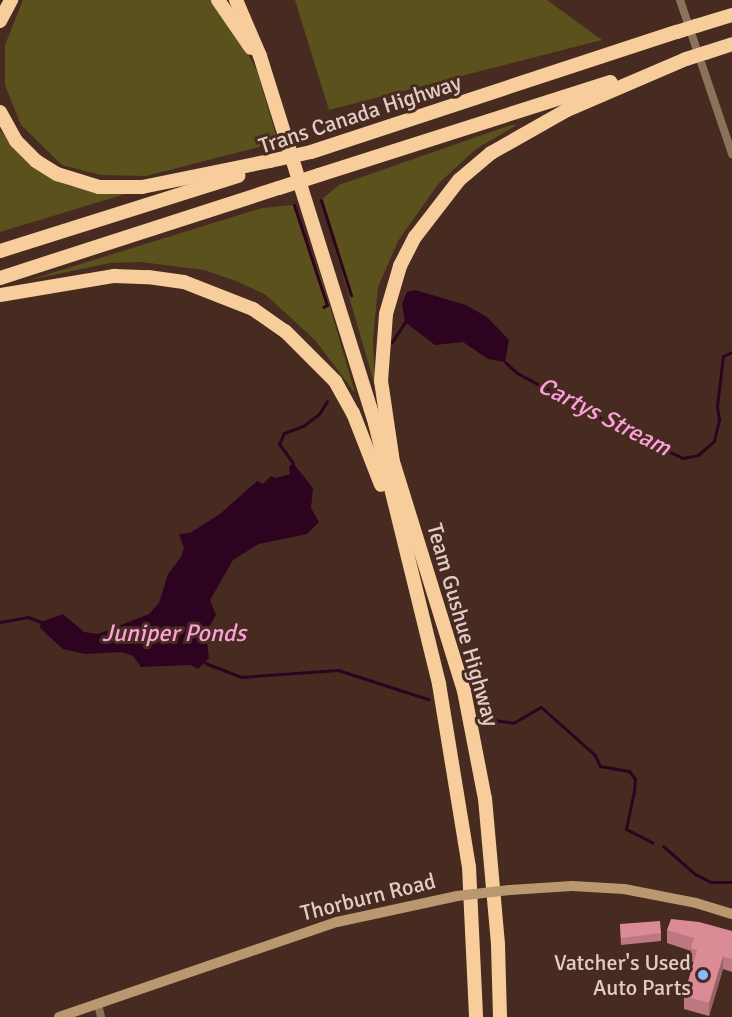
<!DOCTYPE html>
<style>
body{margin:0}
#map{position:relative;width:732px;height:1017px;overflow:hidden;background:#482b20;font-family:Signika,sans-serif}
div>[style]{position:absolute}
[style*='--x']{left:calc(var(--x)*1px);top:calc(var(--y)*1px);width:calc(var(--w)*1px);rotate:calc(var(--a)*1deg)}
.green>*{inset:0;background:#5a511d}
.water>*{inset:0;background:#2d0320}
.stream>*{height:3px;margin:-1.5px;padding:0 1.5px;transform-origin:1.5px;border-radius:1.5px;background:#2d0320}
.street>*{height:8px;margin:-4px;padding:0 4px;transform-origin:4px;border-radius:4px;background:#89735b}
.secondary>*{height:10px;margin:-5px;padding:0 5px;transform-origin:5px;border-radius:5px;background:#b99770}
.highway>*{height:14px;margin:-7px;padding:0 7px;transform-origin:7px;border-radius:7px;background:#f7cd9c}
.secondary-bridge>*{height:10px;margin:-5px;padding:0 5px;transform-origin:5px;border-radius:5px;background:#b99770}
.highway-bridge>*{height:14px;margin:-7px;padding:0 7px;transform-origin:7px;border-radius:7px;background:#f7cd9c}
.wall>*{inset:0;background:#bc7880}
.shaded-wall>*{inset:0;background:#996168}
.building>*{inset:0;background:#db8b95}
.dots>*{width:16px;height:16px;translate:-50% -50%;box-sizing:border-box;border:3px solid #482b20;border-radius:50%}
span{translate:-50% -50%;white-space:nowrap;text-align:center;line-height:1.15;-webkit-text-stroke:6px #482b20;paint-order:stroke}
.street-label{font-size:22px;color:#e1cdc6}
.poi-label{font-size:22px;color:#e1cdc6}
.right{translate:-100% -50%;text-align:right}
.water-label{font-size:24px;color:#fba0d9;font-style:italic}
</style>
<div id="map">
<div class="green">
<div style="clip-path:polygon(23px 0,213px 0,237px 33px,257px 71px,278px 142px,146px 176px,101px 175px,62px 165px,21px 125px,5px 85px,5px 45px)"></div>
<div style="clip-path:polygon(295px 0,547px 0,602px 40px,329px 110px)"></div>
<div style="clip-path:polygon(511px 125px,517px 125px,476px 149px,439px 183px,398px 241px,378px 287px,373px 339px,375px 386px,321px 200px,339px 185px)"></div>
<div style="clip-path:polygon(0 130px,27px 161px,51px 177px,69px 186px,125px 194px,0 232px)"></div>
<div style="clip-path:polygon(294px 205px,323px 283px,355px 393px,315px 340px,266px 295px,236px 281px,204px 270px,141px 262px,110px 263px,29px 280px,262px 208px)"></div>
</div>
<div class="water">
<div style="clip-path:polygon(415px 290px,466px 305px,487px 317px,509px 340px,505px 362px,488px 359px,463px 342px,435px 345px,405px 322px,402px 304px,407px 292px)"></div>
<div style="clip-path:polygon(293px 463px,313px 488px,311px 508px,319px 522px,307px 534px,259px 544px,233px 560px,210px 600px,216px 615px,206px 633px,209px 658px,198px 669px,190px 665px,141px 667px,133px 656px,122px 652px,85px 654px,63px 649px,40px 628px,41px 622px,63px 614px,84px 632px,98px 634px,149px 614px,159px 603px,168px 574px,181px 557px,184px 548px,179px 534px,190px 533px,220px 514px,257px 481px,263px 484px,271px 476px,276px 478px,290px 474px,289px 467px)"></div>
</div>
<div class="stream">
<div style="--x:299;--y:131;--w:4;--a:76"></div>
<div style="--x:274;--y:139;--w:2;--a:63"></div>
<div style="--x:321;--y:200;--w:100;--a:72.5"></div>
<div style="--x:294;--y:205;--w:105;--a:71.7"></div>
<div style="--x:327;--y:305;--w:4;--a:153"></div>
<div style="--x:392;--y:342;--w:24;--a:-57"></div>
<div style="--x:505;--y:362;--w:16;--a:43"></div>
<div style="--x:517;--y:373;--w:126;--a:28.4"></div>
<div style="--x:628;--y:433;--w:60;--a:24.4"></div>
<div style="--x:683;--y:458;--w:15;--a:-11"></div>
<div style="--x:698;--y:455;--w:21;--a:-41"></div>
<div style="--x:714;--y:441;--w:23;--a:-77"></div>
<div style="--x:719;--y:419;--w:13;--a:-99"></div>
<div style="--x:717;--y:406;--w:50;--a:-83.2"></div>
<div style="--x:723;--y:356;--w:10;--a:-24"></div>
<div style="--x:293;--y:463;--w:24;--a:-126"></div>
<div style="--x:279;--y:444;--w:12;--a:-66"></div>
<div style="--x:284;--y:433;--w:20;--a:-20"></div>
<div style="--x:303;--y:426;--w:20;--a:-37"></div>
<div style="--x:319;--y:414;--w:15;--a:-58"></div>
<div style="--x:0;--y:622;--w:28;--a:-10"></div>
<div style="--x:28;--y:617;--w:14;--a:21"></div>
<div style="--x:205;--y:663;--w:39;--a:21"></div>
<div style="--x:241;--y:677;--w:97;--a:-4.1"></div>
<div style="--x:338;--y:670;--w:95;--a:17.9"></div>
<div style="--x:486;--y:719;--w:27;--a:8"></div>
<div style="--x:513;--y:723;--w:32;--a:-30"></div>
<div style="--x:541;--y:707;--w:72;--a:41.6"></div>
<div style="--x:595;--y:755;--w:12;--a:66"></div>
<div style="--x:600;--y:766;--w:29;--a:10"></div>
<div style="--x:629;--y:771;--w:10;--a:53"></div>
<div style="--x:635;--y:779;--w:12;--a:95"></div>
<div style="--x:634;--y:791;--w:39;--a:102"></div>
<div style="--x:626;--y:829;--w:30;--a:27"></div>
<div style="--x:663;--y:846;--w:43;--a:41.2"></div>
<div style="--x:695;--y:874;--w:18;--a:27"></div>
<div style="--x:711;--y:882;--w:21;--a:0"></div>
</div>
<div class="street">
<div style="--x:680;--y:0;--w:163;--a:71.3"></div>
<div style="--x:98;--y:1004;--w:13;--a:77"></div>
</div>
<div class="secondary">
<div style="--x:510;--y:890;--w:62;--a:-3.7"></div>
<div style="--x:572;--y:886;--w:52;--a:3.3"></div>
<div style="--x:624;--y:889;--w:73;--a:11"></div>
<div style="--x:696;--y:903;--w:38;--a:17"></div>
<div style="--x:59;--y:1017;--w:294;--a:-18.9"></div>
<div style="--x:337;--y:922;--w:123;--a:-12.2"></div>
</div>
<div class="highway">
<div style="--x:218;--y:0;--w:58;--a:55.5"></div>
<div style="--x:236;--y:0;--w:61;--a:66.8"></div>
<div style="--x:260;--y:56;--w:385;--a:72.6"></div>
<div style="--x:375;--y:423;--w:269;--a:76.2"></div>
<div style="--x:439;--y:684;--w:185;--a:80.7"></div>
<div style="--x:469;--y:867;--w:150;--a:87.3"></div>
<div style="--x:0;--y:21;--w:24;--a:-62"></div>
<div style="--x:696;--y:26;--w:38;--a:-17"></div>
<div style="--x:705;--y:53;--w:28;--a:-18"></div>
<div style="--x:0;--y:112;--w:33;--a:61"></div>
<div style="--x:16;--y:141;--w:28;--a:45"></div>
<div style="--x:36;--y:161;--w:25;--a:32"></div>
<div style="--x:57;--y:174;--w:44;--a:17.2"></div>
<div style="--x:99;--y:187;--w:43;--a:0"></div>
<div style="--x:142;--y:187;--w:131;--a:-11.5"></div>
<div style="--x:311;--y:152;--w:385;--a:-18.2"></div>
<div style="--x:319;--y:175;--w:306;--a:-17.7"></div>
<div style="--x:0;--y:251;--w:250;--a:-17.5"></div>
<div style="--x:0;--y:278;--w:293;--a:-17.9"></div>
<div style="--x:0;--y:295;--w:116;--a:-9.5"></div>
<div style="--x:114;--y:276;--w:34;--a:2"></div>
<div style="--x:148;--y:277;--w:36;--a:8"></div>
<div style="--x:184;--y:282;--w:74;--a:21.4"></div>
<div style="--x:253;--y:309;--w:39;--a:35"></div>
<div style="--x:285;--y:331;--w:71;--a:45"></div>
<div style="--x:335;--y:381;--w:37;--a:61"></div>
<div style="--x:353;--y:413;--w:77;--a:68.7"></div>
<div style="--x:500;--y:1017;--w:73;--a:-91.6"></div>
<div style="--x:498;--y:944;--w:146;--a:-95.1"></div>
<div style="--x:485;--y:799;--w:110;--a:-101"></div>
<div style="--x:464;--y:691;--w:240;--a:-107.2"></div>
<div style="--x:393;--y:462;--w:82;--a:-98.4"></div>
<div style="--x:381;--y:381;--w:67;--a:-85.7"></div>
<div style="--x:386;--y:314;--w:50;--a:-73.7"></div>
<div style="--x:400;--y:266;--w:33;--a:-63"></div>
<div style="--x:415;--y:237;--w:72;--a:-52.3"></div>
<div style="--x:459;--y:180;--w:42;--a:-40.2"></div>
<div style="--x:491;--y:153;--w:87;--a:-29.5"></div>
<div style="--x:567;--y:110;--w:129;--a:-23.2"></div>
</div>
<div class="secondary-bridge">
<div style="--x:457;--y:896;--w:53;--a:-6.5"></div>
</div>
<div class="highway-bridge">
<div style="--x:677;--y:32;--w:20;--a:-18"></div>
<div style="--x:686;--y:59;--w:20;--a:-18"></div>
<div style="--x:270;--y:161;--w:42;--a:-12.4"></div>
<div style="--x:279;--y:188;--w:42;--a:-18"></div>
</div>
<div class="wall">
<div style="clip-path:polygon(620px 924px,661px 933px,661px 941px,621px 945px)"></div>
<div style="clip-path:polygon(667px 930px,732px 931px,732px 972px,723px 969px,709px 1016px,684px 1009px,684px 996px,694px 962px,691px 962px,691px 951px,667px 943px)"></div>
</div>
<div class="shaded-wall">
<div style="clip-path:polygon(723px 956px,723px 969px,709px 1016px,709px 1003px)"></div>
</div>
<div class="building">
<div style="clip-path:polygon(671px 919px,699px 922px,732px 931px,732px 959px,723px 956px,709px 1003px,684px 996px,697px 950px,691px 948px,694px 938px,667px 930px)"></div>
<div style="clip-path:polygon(660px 921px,661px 933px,621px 938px,620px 924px)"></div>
</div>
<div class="dots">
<div style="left:703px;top:975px;background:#87bbfb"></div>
</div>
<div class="street-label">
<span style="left:360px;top:114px;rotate:-18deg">Trans Canada Highway</span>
<span style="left:463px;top:625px;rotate:74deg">Team Gushue Highway</span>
<span style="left:368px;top:897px;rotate:-14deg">Thorburn Road</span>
</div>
<div class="poi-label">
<span class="right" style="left:691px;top:975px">Vatcher's Used<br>Auto Parts</span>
</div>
<div class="water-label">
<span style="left:604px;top:417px;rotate:27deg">Cartys Stream</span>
<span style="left:174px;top:634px">Juniper Ponds</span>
</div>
</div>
